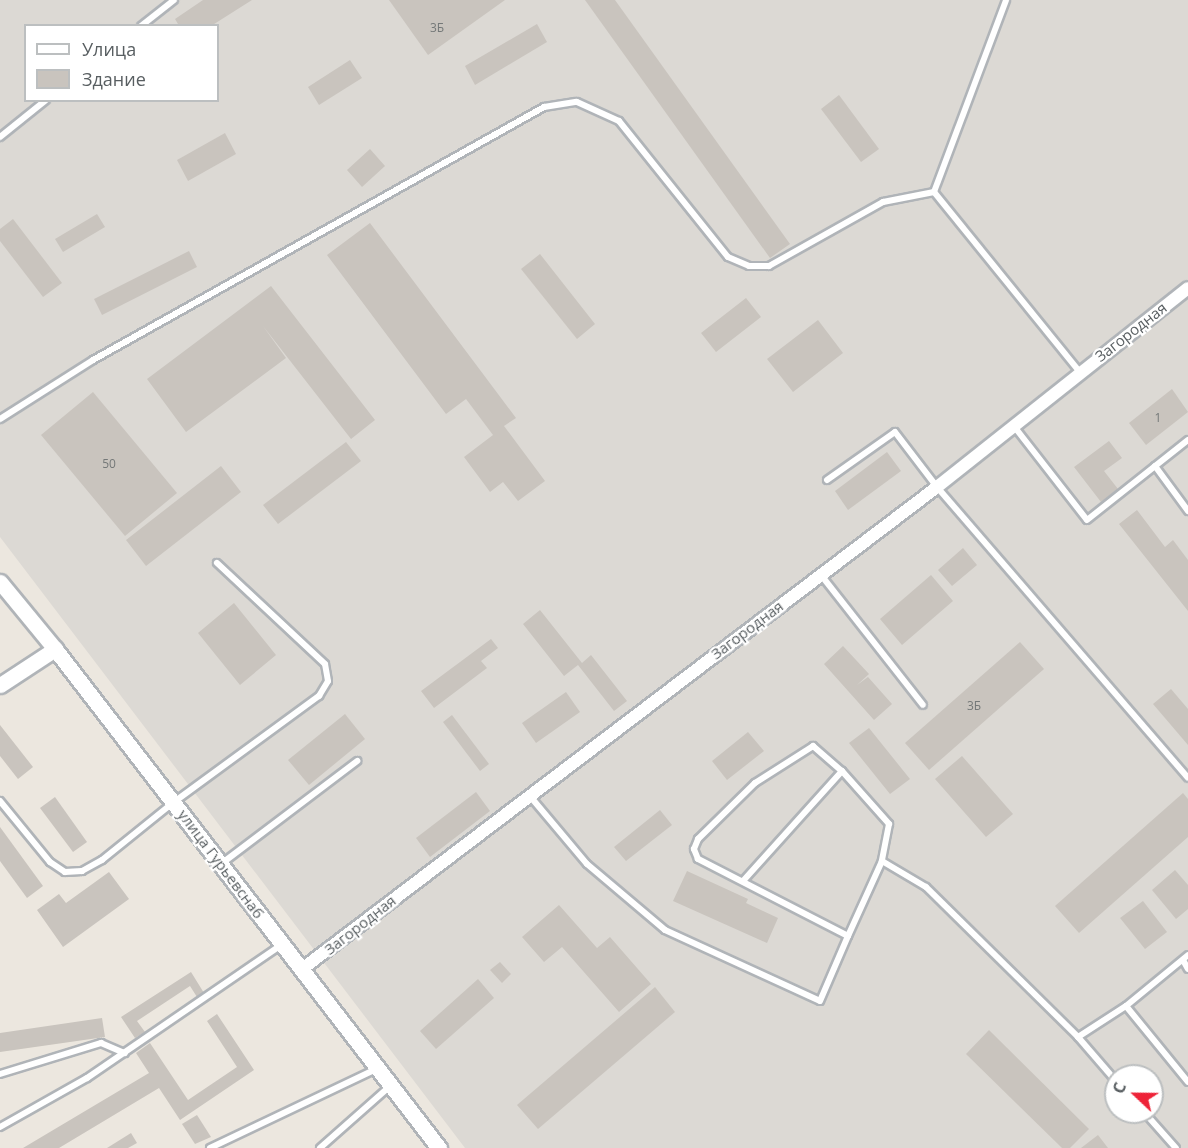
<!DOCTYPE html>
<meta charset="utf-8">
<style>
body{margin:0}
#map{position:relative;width:1188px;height:1148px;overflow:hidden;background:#ece7df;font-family:"Open Sans",sans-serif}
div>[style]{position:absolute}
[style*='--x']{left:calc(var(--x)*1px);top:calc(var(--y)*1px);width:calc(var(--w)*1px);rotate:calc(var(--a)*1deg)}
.industrial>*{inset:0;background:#dcd9d4}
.building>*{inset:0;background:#c9c4be}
.roads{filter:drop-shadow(2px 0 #b0b4b8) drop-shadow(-2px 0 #b0b4b8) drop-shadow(0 2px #b0b4b8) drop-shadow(0 -2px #b0b4b8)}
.service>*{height:6px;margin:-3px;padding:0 3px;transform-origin:3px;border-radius:3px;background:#fff}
.minor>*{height:12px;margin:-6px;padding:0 6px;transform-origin:6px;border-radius:6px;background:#fff}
.tertiary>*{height:15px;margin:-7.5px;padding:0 7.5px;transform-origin:7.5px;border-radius:7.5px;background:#fff}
span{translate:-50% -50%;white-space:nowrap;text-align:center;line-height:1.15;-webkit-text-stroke:4.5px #fff;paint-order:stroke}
.number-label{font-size:12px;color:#747878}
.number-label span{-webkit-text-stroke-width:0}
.street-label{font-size:15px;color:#585e61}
.legend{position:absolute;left:24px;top:24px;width:195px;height:78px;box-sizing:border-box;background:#fff;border:2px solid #bcbfc0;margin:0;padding:8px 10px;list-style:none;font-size:18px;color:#585e61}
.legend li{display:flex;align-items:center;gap:12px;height:30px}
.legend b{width:30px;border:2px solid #bcbfc0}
.north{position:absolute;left:1104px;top:1064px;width:60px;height:60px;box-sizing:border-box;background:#fff;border:2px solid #bcbfc0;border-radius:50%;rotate:292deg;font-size:16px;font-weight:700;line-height:24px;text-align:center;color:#585e61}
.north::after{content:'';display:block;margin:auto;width:21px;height:27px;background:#ee2338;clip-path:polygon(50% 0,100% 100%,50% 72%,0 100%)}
</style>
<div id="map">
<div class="industrial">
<div style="clip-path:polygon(evenodd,0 0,1188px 0,1188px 1148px,465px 1148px,0 537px,0 0,26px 26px,218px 26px,218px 100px,26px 100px,26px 26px,0 0,1116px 1076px,1152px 1076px,1152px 1112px,1116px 1112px,1116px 1076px)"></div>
</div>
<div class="building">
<div style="clip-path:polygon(203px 0,252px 0,211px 26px,175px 26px,178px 24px,175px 19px)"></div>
<div style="clip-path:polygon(389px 0,505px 0,428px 55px)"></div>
<div style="clip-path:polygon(585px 0,615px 0,790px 244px,770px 258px)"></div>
<div style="clip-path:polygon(537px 24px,547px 42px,475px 85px,465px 66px)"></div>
<div style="clip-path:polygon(350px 60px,362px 78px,319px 105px,308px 87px)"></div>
<div style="clip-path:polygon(839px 95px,879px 149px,861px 162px,821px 109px)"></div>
<div style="clip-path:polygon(225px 133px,236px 154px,188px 181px,177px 160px)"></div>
<div style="clip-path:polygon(370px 149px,385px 166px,362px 187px,347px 170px)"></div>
<div style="clip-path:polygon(97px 214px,105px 227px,63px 252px,55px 239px)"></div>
<div style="clip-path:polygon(13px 219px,62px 283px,43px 297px,0 241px,0 229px)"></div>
<div style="clip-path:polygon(370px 223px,516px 418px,504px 426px,545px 481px,518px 501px,503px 482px,490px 492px,464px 457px,493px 435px,466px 399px,446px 414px,327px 255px)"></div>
<div style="clip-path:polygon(189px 251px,197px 267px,102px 315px,94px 299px)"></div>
<div style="clip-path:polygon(540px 254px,595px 324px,577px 339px,521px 269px)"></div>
<div style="clip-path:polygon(271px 286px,375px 420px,351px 439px,263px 326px,286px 358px,186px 432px,147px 379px)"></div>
<div style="clip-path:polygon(746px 298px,761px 317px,716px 352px,701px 333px)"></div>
<div style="clip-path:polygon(818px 320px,843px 353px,793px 392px,767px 359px)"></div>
<div style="clip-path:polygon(1172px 389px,1188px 412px,1146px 445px,1129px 423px)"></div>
<div style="clip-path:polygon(93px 392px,177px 493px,125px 536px,41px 435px)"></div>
<div style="clip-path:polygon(1109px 441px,1122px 458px,1104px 471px,1118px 489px,1101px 502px,1074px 467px)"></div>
<div style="clip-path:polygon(346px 442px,361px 461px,278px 524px,263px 505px)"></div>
<div style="clip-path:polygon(887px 452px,901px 471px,848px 510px,835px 491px)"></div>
<div style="clip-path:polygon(221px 466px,241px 492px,146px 566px,126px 540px)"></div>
<div style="clip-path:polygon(1137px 510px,1165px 547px,1173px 540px,1188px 560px,1188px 611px,1119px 524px)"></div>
<div style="clip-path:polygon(963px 548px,977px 565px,952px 586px,938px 570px)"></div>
<div style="clip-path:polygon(931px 575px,953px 601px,902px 645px,880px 619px)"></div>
<div style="clip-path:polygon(234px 603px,276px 655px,240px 685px,198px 633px)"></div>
<div style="clip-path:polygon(540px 610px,582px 663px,591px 655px,627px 701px,614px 711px,578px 665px,564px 676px,523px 624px)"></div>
<div style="clip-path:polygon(491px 639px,498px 648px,481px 661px,487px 668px,434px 708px,421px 691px)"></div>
<div style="clip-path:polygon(1020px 642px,1044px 669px,929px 770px,905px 743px)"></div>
<div style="clip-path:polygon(843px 646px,869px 674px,857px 685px,868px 677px,892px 704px,874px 720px,824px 664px)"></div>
<div style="clip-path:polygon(1171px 689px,1188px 709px,1188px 745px,1153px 704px)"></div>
<div style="clip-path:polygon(566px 692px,580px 712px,536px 743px,522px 723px)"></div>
<div style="clip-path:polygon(345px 714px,365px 739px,309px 785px,288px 760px)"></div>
<div style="clip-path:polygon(452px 715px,489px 764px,480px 771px,443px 722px)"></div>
<div style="clip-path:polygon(0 725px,33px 767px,18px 779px,0 756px)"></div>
<div style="clip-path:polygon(869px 728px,910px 779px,890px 794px,849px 743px)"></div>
<div style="clip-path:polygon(748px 732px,764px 751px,727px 780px,712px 761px)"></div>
<div style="clip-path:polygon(962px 756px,1013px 814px,986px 837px,935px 779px)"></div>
<div style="clip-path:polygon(476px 792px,490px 811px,430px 857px,416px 838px)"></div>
<div style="clip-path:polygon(1183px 793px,1188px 799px,1188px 837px,1079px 933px,1055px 906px)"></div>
<div style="clip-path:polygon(55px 797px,87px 842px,73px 852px,40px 808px)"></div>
<div style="clip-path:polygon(660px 810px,672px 825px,626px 861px,614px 847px)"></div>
<div style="clip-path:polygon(0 827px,43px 886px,27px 898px,0 861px)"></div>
<div style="clip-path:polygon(1175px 870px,1188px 885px,1188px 909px,1176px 919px,1152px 890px)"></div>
<div style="clip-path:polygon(687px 871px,748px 899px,746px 903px,778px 918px,767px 943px,673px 901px)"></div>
<div style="clip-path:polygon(109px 872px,129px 899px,63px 947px,37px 910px,59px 894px,66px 903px)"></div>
<div style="clip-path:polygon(1143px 901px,1167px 932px,1145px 949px,1120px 918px)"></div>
<div style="clip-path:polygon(559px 905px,597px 948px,610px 937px,651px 984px,619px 1012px,562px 947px,544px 962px,522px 937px)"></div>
<div style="clip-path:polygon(500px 962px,511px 974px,502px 983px,490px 970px)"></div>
<div style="clip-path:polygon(191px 972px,204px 993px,197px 997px,190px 986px,137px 1021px,145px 1032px,135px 1038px,121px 1017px)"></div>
<div style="clip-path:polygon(478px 979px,494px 998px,436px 1049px,420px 1031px)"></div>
<div style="clip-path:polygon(655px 987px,675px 1012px,538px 1129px,517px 1105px)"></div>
<div style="clip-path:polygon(217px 1014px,254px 1070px,180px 1120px,159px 1088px,59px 1148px,23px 1148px,149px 1073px,136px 1053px,150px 1043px,188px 1100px,237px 1067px,207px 1021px)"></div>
<div style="clip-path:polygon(102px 1018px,105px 1037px,0 1052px,0 1033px)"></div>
<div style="clip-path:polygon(989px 1030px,1089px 1129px,1070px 1148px,1062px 1148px,966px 1054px)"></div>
<div style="clip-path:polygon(197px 1115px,211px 1137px,195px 1144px,182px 1124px)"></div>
<div style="clip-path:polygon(131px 1133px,137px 1143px,128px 1148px,107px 1148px)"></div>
<div style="clip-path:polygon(1098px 1135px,1108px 1148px,1081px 1148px)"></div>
</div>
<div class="roads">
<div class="service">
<div style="--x:141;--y:26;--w:42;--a:-38.2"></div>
<div style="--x:0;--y:137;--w:59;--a:-38.8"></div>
<div style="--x:934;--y:192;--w:205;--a:-69.4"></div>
<div style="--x:0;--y:419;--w:110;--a:-32.4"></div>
<div style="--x:93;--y:360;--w:517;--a:-29.29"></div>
<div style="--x:544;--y:107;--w:33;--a:-9"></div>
<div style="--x:577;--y:102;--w:46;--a:24.3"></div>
<div style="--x:619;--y:121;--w:174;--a:51.3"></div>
<div style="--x:728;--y:257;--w:23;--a:23"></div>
<div style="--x:749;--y:266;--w:20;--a:0"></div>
<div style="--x:769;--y:266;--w:131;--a:-29.3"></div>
<div style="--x:883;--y:202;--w:52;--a:-11.1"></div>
<div style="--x:934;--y:192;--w:232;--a:51"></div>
<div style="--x:1013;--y:425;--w:120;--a:52.1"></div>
<div style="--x:1087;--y:520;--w:129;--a:-38.4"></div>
<div style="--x:1155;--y:466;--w:56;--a:53.7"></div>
<div style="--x:827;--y:480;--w:83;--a:-35.2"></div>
<div style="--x:895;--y:432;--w:69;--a:52.6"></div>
<div style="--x:937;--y:487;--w:384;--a:49.2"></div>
<div style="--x:821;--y:575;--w:165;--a:51.9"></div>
<div style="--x:529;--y:795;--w:90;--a:50"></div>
<div style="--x:587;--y:864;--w:102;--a:40.2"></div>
<div style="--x:665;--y:930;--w:170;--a:24.6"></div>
<div style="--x:820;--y:1001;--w:71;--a:-66.7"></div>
<div style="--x:848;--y:936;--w:169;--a:-152.8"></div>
<div style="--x:698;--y:859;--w:11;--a:-112"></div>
<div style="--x:694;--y:849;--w:11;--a:-68"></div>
<div style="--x:698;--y:839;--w:80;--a:-44.5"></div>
<div style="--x:755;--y:783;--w:69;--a:-32.5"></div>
<div style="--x:813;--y:746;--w:38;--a:41"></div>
<div style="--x:842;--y:771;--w:71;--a:48.4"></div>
<div style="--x:889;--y:824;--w:38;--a:101"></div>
<div style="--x:882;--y:861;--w:82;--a:114.4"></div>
<div style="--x:0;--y:801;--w:79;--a:50.7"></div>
<div style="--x:50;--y:862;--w:18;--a:34"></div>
<div style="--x:65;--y:872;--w:17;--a:-3"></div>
<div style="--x:82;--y:871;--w:23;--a:-29"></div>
<div style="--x:102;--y:860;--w:92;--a:-38.9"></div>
<div style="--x:174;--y:802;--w:180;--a:-36.2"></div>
<div style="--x:319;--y:696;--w:17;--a:-59"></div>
<div style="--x:328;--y:681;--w:17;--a:-100"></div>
<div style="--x:325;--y:664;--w:148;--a:-136.9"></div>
<div style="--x:882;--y:861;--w:51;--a:30.6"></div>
<div style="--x:926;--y:887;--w:214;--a:44.6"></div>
<div style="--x:1078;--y:1037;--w:58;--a:49.2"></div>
<div style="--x:221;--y:864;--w:171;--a:-37.1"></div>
<div style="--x:743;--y:881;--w:148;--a:-48"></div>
<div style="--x:1183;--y:960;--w:10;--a:61"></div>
<div style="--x:1126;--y:1006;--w:80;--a:-39.4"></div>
<div style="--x:1078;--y:1037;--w:57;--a:-32.9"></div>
<div style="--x:1126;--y:1006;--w:98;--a:50.8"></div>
<div style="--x:0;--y:1074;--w:106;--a:-17.1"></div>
<div style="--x:101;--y:1043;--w:26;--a:23"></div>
<div style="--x:1144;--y:1112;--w:48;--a:48.4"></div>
<div style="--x:0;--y:1127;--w:100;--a:-29.4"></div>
<div style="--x:87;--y:1078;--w:235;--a:-34.4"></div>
<div style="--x:210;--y:1148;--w:184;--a:-25.4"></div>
<div style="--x:320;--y:1148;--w:94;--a:-41.5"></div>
</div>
<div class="minor">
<div style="--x:302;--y:969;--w:797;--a:-37.2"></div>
<div style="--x:937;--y:487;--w:320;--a:-38.4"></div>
</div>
<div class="tertiary">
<div style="--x:0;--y:582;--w:87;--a:50.6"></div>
<div style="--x:55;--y:649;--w:630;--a:52.42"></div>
<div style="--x:0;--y:685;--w:66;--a:-33.2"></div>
</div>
</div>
<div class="number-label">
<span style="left:437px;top:28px">3Б</span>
<span style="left:1158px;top:418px">1</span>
<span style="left:109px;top:464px">50</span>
<span style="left:974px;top:706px">3Б</span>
</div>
<div class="street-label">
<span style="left:1131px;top:332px;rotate:-38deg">Загородная</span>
<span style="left:747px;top:630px;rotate:-37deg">Загородная</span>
<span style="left:221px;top:864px;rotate:53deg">улица Гурьевснаб</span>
<span style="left:360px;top:925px;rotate:-38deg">Загородная</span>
</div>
<ul class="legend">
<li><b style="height:8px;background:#fff"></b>Улица</li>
<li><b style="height:16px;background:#c9c4be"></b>Здание</li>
</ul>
<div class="north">С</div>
</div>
